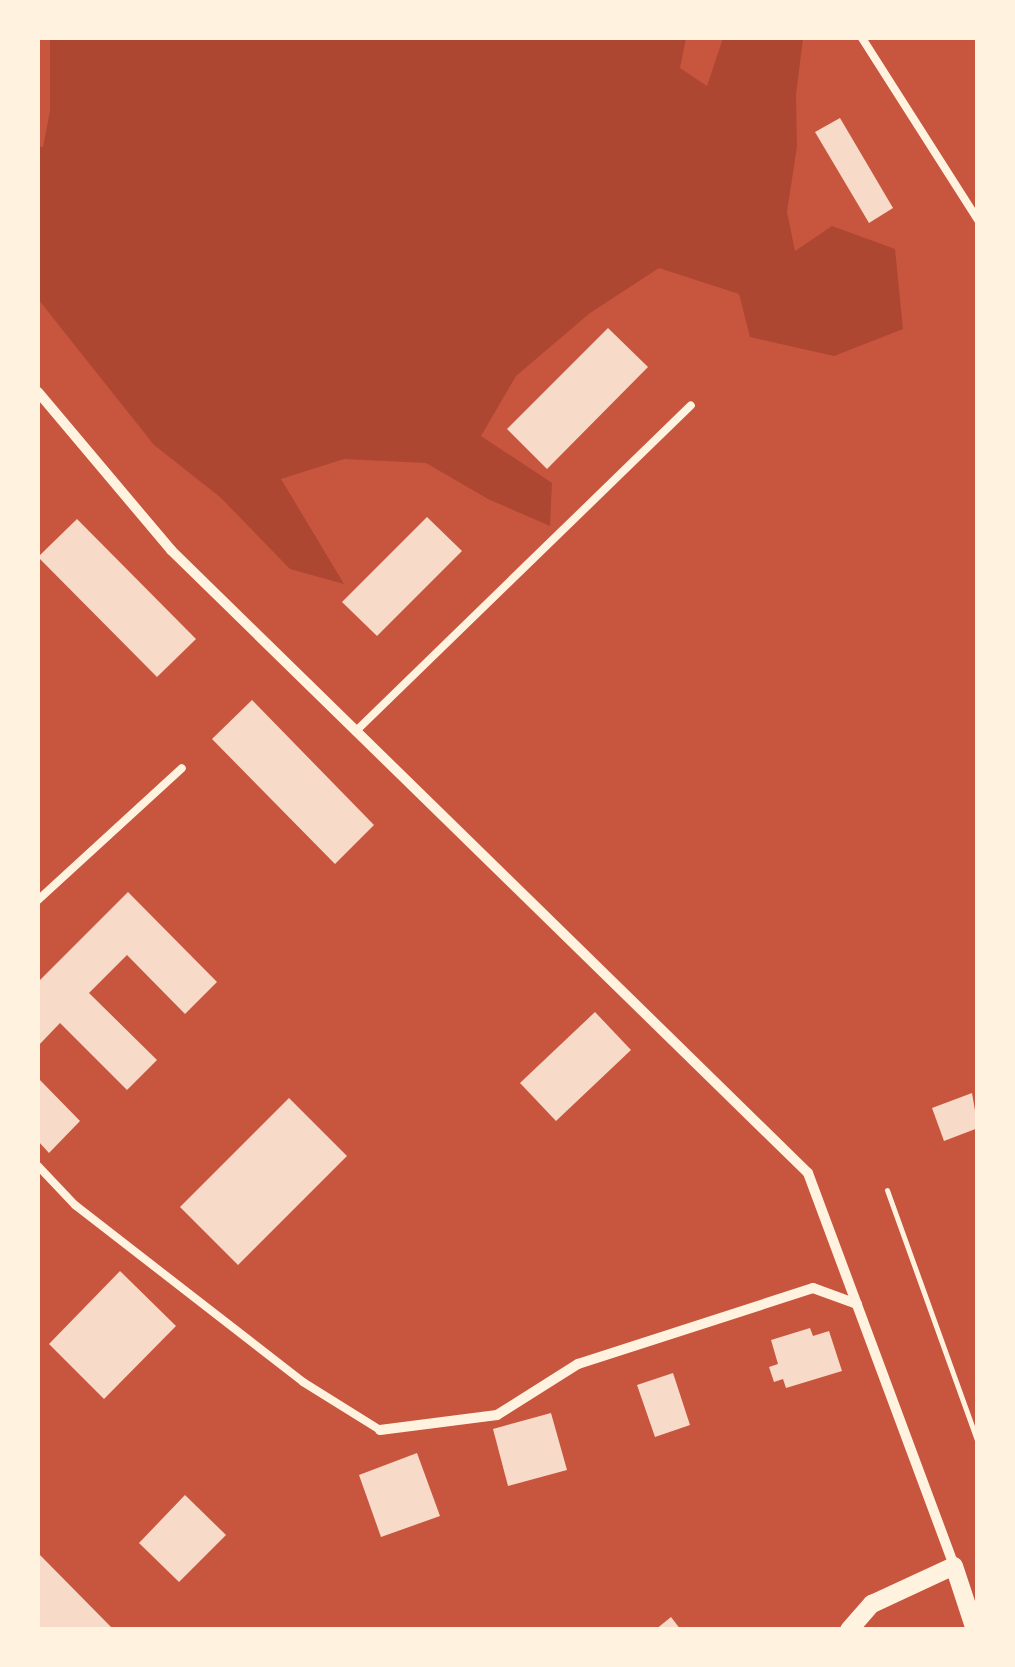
<!DOCTYPE html>
<style>
body{margin:0}
#map{position:relative;width:1015px;height:1667px;overflow:hidden;background:#c8553d;font-family:"Fira Sans",sans-serif}
div>[style]{position:absolute}
[style*='--x']{left:calc(var(--x)*1px);top:calc(var(--y)*1px);width:calc(var(--w)*1px);rotate:calc(var(--a)*1deg)}
.green>*{inset:0;background:#ae4732}
.building>*{inset:0;background:#f7dbc8}
.path>*{height:5px;margin:-2.5px;padding:0 2.5px;transform-origin:2.5px;border-radius:2.5px;background:#fff3e0}
.service>*{height:8px;margin:-4px;padding:0 4px;transform-origin:4px;border-radius:4px;background:#fff3e0}
.minor>*{height:10px;margin:-5px;padding:0 5px;transform-origin:5px;border-radius:5px;background:#fff3e0}
.tertiary>*{height:18px;margin:-9px;padding:0 9px;transform-origin:9px;border-radius:9px;background:#fff3e0}
span{translate:-50% -50%;white-space:nowrap;text-align:center;line-height:1.15;-webkit-text-stroke:9px #fff3e0;paint-order:stroke}
.frame{position:absolute;inset:0;border:40px solid #fff3e0;pointer-events:none}
</style>
<div id="map">
<div class="green">
<div style="clip-path:polygon(50px 38px,686px 38px,680px 68px,707px 86px,723px 38px,803px 38px,796px 95px,797px 146px,787px 212px,795px 251px,832px 226px,895px 249px,903px 329px,834px 356px,750px 337px,739px 294px,659px 268px,590px 313px,516px 376px,481px 436px,552px 483px,550px 526px,488px 499px,426px 463px,344px 459px,281px 479px,344px 584px,290px 569px,220px 497px,154px 445px,38px 299px,38px 146px,43px 147px,50px 111px)"></div>
</div>
<div class="building">
<div style="clip-path:polygon(840px 118px,893px 208px,869px 223px,815px 132px)"></div>
<div style="clip-path:polygon(608px 328px,648px 367px,547px 469px,507px 429px)"></div>
<div style="clip-path:polygon(427px 517px,462px 551px,377px 636px,342px 602px)"></div>
<div style="clip-path:polygon(77px 519px,196px 639px,157px 677px,38px 557px)"></div>
<div style="clip-path:polygon(252px 700px,374px 825px,335px 864px,212px 739px)"></div>
<div style="clip-path:polygon(128px 892px,217px 982px,185px 1014px,127px 955px,89px 993px,157px 1060px,127px 1090px,60px 1023px,38px 1046px,38px 982px)"></div>
<div style="clip-path:polygon(595px 1012px,631px 1050px,556px 1121px,520px 1083px)"></div>
<div style="clip-path:polygon(38px 1078px,80px 1121px,49px 1153px,38px 1141px)"></div>
<div style="clip-path:polygon(972px 1093px,978px 1128px,944px 1141px,932px 1108px)"></div>
<div style="clip-path:polygon(289px 1098px,347px 1156px,238px 1265px,180px 1207px)"></div>
<div style="clip-path:polygon(120px 1271px,176px 1326px,104px 1399px,49px 1344px)"></div>
<div style="clip-path:polygon(810px 1328px,813px 1336px,829px 1331px,842px 1371px,786px 1388px,783px 1379px,774px 1382px,769px 1367px,778px 1364px,771px 1340px)"></div>
<div style="clip-path:polygon(673px 1373px,690px 1425px,655px 1437px,637px 1385px)"></div>
<div style="clip-path:polygon(551px 1413px,567px 1470px,508px 1486px,493px 1429px)"></div>
<div style="clip-path:polygon(417px 1453px,440px 1516px,381px 1537px,359px 1475px)"></div>
<div style="clip-path:polygon(185px 1495px,226px 1535px,179px 1582px,139px 1543px)"></div>
<div style="clip-path:polygon(38px 1553px,114px 1630px,38px 1630px)"></div>
<div style="clip-path:polygon(671px 1617px,681px 1630px,655px 1630px)"></div>
</div>
<div class="path">
<div style="--x:887;--y:1190;--w:269;--a:70.2"></div>
</div>
<div class="service">
<div style="--x:862;--y:38;--w:216;--a:57.5"></div>
<div style="--x:356;--y:731;--w:467;--a:-44.2"></div>
<div style="--x:38;--y:900;--w:195;--a:-42.5"></div>
<div style="--x:38;--y:1166;--w:54;--a:46.5"></div>
<div style="--x:75;--y:1205;--w:289;--a:37.8"></div>
<div style="--x:303;--y:1382;--w:91;--a:31.9"></div>
</div>
<div class="minor">
<div style="--x:38;--y:392;--w:207;--a:49.9"></div>
<div style="--x:171;--y:550;--w:891;--a:44.36"></div>
<div style="--x:808;--y:1173;--w:419;--a:69.6"></div>
<div style="--x:380;--y:1430;--w:118;--a:-7.3"></div>
<div style="--x:497;--y:1415;--w:96;--a:-32.2"></div>
<div style="--x:578;--y:1364;--w:247;--a:-17.9"></div>
<div style="--x:813;--y:1288;--w:47;--a:20"></div>
</div>
<div class="tertiary">
<div style="--x:849;--y:1630;--w:35;--a:-49"></div>
<div style="--x:872;--y:1604;--w:90;--a:-24.9"></div>
<div style="--x:954;--y:1566;--w:67;--a:71.8"></div>
</div>
<div class="frame"></div>
</div>
